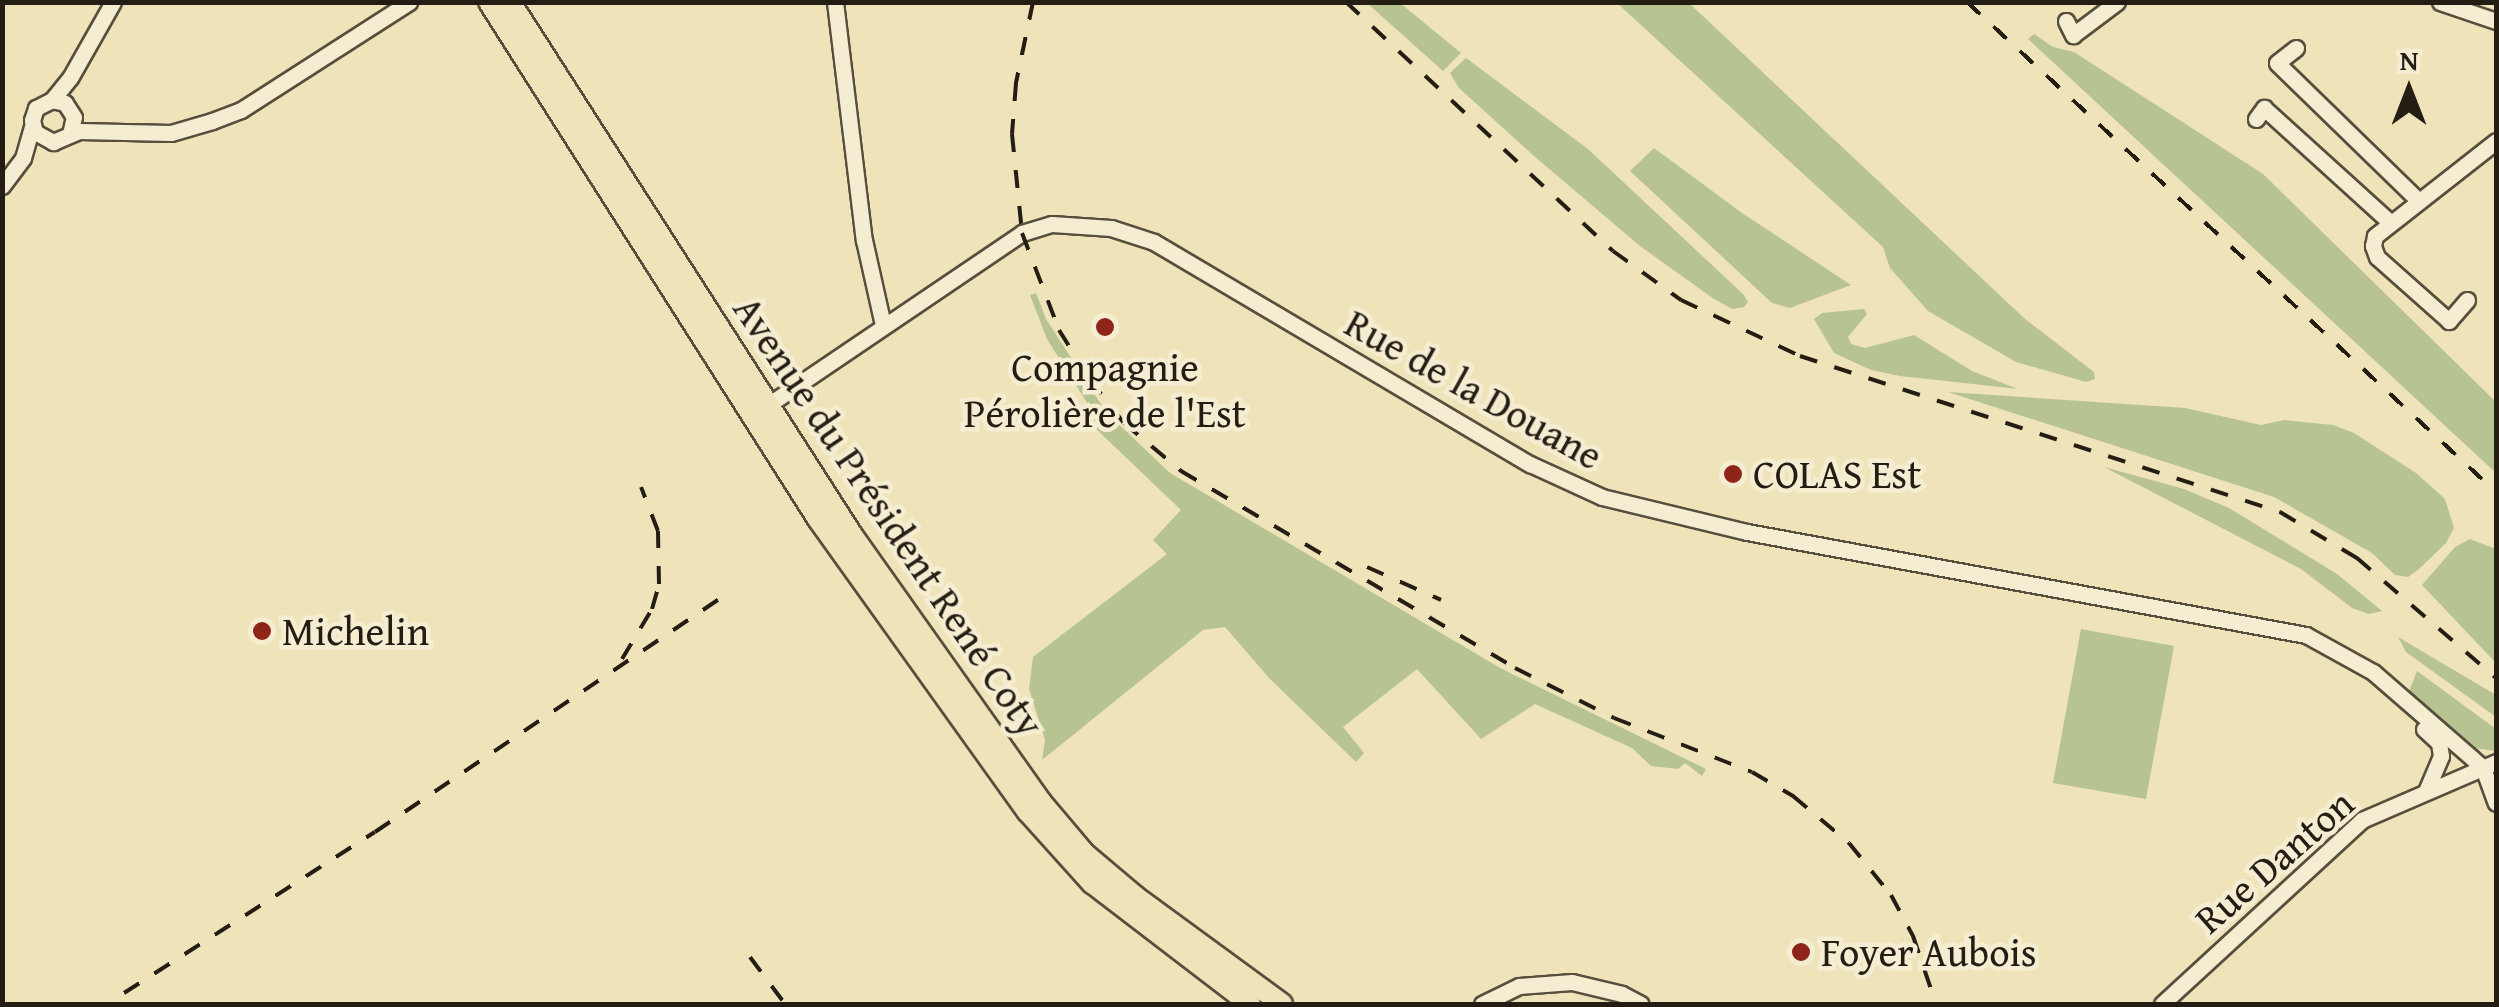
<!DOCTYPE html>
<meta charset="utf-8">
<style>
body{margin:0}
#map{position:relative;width:2499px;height:1007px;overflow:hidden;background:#efe3b9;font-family:"Gentium Book Plus",serif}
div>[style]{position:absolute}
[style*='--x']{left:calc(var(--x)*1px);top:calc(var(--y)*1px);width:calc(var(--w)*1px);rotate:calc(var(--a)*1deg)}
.green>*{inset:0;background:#b7c491}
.roads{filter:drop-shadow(2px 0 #574e3d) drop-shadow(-2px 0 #574e3d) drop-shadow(0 2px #574e3d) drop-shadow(0 -2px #574e3d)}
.minor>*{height:15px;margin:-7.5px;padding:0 7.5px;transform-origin:7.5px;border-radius:7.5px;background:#f5edd2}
.major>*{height:20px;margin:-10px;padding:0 10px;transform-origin:10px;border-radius:10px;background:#efe3b9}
.rail>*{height:4px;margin-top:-2px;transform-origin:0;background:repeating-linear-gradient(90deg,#241d14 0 18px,transparent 0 36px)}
.dots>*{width:28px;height:28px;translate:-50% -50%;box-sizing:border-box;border:5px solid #f5edd2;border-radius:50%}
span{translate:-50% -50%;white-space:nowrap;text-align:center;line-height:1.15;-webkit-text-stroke:9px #f5edd2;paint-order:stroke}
.poi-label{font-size:40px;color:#241d14}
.left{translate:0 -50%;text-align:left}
.street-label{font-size:40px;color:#241d14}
.frame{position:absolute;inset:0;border:5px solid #241d14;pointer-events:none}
.north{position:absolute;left:2359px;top:40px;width:100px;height:100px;-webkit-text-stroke:8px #f5edd2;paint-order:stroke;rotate:0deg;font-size:28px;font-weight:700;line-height:40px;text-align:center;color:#241d14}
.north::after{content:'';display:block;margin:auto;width:35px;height:45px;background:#241d14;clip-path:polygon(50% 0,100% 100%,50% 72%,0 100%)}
</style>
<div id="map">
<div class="green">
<div style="clip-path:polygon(1367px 3px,1400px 3px,1461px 53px,1443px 71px)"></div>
<div style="clip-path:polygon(1617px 3px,1689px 3px,2024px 318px,2094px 372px,2095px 379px,2086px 382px,2016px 362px,1928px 311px,1890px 268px,1883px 247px)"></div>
<div style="clip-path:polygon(2034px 34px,2053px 47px,2074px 52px,2263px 174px,2496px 402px,2496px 473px,2028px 39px)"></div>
<div style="clip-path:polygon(1466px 58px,1588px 149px,1743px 294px,1748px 302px,1744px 307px,1732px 309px,1714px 299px,1640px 246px,1534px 156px,1459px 88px,1450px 73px)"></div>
<div style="clip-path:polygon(1654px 148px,1742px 213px,1851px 285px,1790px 308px,1772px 303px,1630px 171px)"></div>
<div style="clip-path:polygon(1036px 293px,1046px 319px,1106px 412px,1170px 473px,1502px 669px,1706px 769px,1702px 776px,1685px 763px,1678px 769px,1651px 766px,1632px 748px,1535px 704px,1481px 739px,1417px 669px,1343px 727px,1364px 753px,1356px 762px,1270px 679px,1225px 627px,1203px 630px,1042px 760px,1045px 740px,1029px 689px,1033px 657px,1167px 554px,1153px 540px,1181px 510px,1094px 427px,1094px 414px,1047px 339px,1030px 295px)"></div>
<div style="clip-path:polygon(1864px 309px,1867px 314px,1848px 337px,1851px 344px,1865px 348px,1914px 335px,1972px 371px,2018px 389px,1900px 376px,1871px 370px,1834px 353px,1814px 319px,1822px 313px)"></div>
<div style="clip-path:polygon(1948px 392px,2185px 408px,2261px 425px,2284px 420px,2333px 425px,2354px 433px,2416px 473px,2445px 499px,2454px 528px,2446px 543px,2418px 570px,2408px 577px,2395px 575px,2372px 553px,2274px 497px)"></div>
<div style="clip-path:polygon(2104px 467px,2184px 489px,2229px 508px,2337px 574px,2382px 611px,2369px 614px,2352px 608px,2301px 569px)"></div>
<div style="clip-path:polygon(2470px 539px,2496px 549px,2496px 663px,2422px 585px,2455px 547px)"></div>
<div style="clip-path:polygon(2081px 629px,2174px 646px,2146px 799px,2053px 783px)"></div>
<div style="clip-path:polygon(2398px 637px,2496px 695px,2496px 717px,2406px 652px)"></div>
<div style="clip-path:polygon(2417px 671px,2496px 729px,2496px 751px,2474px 748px,2408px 694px)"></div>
</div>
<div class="roads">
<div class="minor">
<div style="--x:835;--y:2;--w:240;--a:83.1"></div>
<div style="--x:864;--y:240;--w:87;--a:77.4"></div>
<div style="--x:2440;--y:2;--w:59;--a:18.7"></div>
<div style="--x:2066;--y:21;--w:16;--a:63"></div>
<div style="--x:2073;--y:35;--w:55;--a:-36.9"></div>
<div style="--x:2296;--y:48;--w:24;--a:142"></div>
<div style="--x:2277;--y:63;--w:198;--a:44.2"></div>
<div style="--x:52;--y:100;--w:28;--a:-51"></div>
<div style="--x:70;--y:78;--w:87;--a:-60.5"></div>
<div style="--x:2256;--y:119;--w:14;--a:-54"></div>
<div style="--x:2264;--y:108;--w:171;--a:42.2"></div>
<div style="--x:70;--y:134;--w:17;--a:-77"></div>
<div style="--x:74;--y:117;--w:17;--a:-123"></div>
<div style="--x:65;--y:103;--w:13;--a:-167"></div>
<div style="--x:52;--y:100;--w:18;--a:153"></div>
<div style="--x:36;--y:108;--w:13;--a:108"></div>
<div style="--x:32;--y:120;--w:12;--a:76"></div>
<div style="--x:35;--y:132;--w:21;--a:29"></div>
<div style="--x:53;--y:142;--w:28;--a:-23"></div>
<div style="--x:79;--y:131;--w:92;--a:1.2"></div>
<div style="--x:171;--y:133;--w:43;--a:-16.3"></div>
<div style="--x:212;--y:121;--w:31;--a:-21"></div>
<div style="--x:241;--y:110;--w:200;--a:-32.7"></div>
<div style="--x:2;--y:186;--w:35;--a:-53"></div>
<div style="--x:23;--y:158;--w:33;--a:-74"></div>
<div style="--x:2467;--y:300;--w:28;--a:131"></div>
<div style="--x:2449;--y:321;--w:96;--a:-138.4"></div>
<div style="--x:2377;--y:257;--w:12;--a:-110"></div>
<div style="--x:2373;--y:246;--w:10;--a:-79"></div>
<div style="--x:2375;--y:236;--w:154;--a:-38.1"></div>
<div style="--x:768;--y:405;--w:307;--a:-34.1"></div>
<div style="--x:1022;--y:233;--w:31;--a:-17"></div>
<div style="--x:1052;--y:224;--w:59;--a:3.9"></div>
<div style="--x:1111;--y:228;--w:45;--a:18"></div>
<div style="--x:1154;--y:242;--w:437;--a:30.6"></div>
<div style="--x:1530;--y:464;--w:79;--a:24.6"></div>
<div style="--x:1602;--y:497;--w:149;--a:13.6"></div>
<div style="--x:1747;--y:532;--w:568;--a:10.44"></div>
<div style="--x:2306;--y:635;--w:77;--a:28.9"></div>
<div style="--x:2373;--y:672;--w:131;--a:41"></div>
<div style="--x:2472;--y:758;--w:15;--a:42"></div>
<div style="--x:2483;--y:768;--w:37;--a:70"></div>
<div style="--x:2424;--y:729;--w:21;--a:43"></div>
<div style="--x:2439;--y:743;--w:13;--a:81"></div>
<div style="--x:2441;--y:756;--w:38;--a:113"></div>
<div style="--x:1482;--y:1004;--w:41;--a:-25.9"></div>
<div style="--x:1519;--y:986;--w:53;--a:-4.3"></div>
<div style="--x:1572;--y:982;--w:51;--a:13.5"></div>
<div style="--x:1622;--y:994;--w:21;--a:28"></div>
<div style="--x:2162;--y:1004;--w:272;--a:-42.6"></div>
<div style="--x:2362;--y:820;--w:146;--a:-23.4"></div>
</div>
<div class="major">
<div style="--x:489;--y:2;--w:613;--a:57.53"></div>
<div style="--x:818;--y:519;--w:360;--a:54.4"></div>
<div style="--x:1028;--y:812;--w:96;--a:48"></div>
<div style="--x:1092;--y:883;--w:199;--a:37.4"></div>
<div style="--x:510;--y:2;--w:633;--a:57.31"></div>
<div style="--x:852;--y:535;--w:327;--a:54.7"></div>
<div style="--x:1041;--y:802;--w:68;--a:49.8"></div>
<div style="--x:1085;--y:854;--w:67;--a:40.1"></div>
<div style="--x:1136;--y:897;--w:181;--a:36.2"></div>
</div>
</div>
<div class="rail">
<div style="--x:1033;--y:2;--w:83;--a:101.9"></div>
<div style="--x:1016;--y:83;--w:51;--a:94.5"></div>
<div style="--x:1012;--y:134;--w:100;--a:84.2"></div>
<div style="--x:1022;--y:233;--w:104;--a:69.1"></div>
<div style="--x:1059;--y:330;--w:59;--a:58.2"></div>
<div style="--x:1090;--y:380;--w:55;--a:51.7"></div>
<div style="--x:1124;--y:423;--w:75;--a:40.1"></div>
<div style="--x:1181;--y:471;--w:388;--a:30.5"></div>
<div style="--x:1515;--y:668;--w:111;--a:26.8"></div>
<div style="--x:1614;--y:718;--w:148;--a:21.4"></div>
<div style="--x:1752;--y:772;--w:48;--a:30.3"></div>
<div style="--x:1793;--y:796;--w:73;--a:40"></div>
<div style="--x:1849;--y:843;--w:67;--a:51.1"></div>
<div style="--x:1891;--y:895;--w:47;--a:61.8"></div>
<div style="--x:1913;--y:936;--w:72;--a:71.3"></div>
<div style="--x:1346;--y:2;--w:365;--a:43"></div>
<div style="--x:1613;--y:251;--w:84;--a:35.8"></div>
<div style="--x:1681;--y:300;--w:132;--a:25.2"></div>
<div style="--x:1800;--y:356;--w:505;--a:18"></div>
<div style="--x:2280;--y:512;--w:90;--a:30.9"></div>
<div style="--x:2357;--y:558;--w:184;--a:40.8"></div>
<div style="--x:1967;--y:2;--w:721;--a:42.81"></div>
<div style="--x:1367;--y:567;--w:81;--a:24"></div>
<div style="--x:622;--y:659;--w:58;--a:-59"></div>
<div style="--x:652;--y:609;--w:26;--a:-74"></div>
<div style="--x:659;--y:584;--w:53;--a:-91.1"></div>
<div style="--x:658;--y:531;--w:47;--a:-111.1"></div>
<div style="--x:750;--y:957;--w:59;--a:53.3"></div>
<div style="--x:124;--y:993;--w:298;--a:-32.7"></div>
<div style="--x:375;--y:832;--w:429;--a:-34.1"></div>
</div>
<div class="dots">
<div style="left:1105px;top:327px;background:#8f2418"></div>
<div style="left:1733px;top:474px;background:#8f2418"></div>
<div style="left:262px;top:631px;background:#8f2418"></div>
<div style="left:1801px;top:952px;background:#8f2418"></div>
</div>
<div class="poi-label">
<span style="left:1105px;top:390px">Compagnie<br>Pérolière de l'Est</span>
<span class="left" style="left:1753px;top:474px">COLAS Est</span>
<span class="left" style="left:282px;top:631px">Michelin</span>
<span class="left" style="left:1821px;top:952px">Foyer Aubois</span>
</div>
<div class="street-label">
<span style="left:1474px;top:389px;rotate:29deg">Rue de la Douane</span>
<span style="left:889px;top:516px;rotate:56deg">Avenue du Président René Coty</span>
<span style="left:2274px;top:861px;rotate:-41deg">Rue Danton</span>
</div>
<div class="frame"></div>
<div class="north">N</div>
</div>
